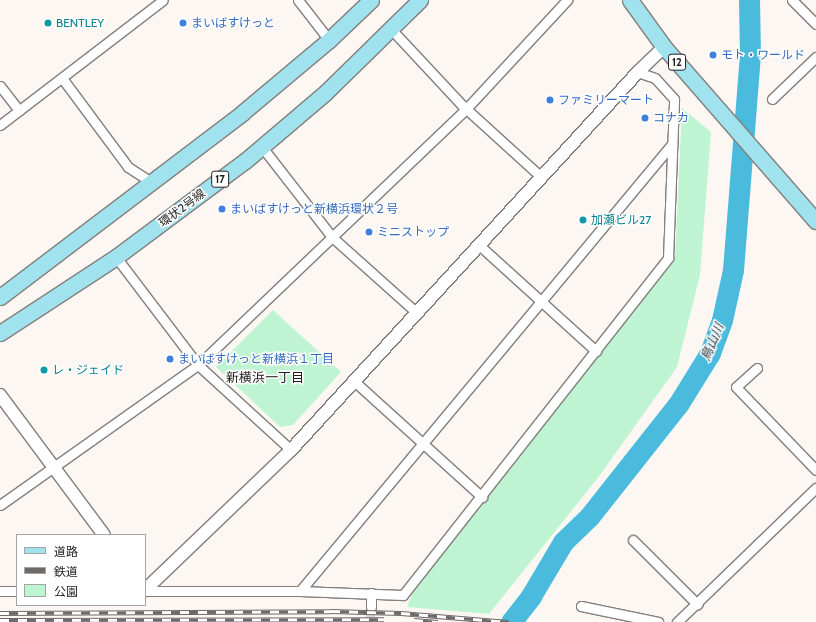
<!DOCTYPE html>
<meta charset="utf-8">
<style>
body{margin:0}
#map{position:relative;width:816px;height:622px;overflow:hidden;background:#fdf7f4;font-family:Cabin,"Noto Sans JP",sans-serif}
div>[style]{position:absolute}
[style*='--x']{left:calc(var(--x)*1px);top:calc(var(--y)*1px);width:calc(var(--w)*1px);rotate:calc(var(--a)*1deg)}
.green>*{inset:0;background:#bff4d2}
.river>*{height:21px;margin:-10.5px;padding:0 10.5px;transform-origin:10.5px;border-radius:10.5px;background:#4abadd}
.minor-tunnel>*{height:9px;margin-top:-4.5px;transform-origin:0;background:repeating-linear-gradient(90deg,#dcd6d4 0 9px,transparent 0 13.5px)}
.roads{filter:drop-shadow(1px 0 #847f7c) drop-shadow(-1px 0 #847f7c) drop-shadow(0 1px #847f7c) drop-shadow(0 -1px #847f7c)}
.minor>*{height:9px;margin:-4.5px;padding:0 4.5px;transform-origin:4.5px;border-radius:4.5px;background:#fff}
.tertiary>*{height:12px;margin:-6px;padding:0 6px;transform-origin:6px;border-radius:6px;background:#fff}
.primary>*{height:15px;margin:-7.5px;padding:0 7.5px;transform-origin:7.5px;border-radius:7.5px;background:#a1e2ef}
.rail>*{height:4.5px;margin-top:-2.25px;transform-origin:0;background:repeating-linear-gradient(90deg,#fff 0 9px,#6e6a69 0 18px);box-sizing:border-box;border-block:1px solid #6e6a69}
.dots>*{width:11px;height:11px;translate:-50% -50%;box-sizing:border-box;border:2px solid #fff;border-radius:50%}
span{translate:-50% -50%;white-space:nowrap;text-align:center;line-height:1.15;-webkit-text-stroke:3px #fff;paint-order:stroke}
.shield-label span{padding:1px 3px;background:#fff;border:1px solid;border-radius:3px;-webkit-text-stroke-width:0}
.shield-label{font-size:11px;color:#201e1d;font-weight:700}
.culture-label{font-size:12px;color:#0d838f}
.left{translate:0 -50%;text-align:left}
.shop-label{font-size:12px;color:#366cbe}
.street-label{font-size:12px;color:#201e1d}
.water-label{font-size:13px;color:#1a2e35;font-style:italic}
.neighbourhood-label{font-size:13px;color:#201e1d}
.legend{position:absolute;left:16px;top:534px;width:130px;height:72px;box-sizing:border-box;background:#fff;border:1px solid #a6a5a5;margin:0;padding:5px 7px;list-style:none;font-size:12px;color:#201e1d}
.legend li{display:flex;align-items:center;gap:8px;height:20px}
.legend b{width:20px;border:1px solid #a6a5a5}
</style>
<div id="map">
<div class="green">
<div style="clip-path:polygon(682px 108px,711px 132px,700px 275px,677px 367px,597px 479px,489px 614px,407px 607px,413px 592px,675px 258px)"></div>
<div style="clip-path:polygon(273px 310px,341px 372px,293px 425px,280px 427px,216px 367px)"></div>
</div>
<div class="river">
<div style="--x:511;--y:622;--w:33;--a:-52"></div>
<div style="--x:531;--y:596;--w:63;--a:-59.3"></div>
<div style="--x:563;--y:542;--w:36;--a:-44"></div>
<div style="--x:589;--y:517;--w:145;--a:-51.7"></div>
<div style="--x:679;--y:403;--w:59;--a:-58.2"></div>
<div style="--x:710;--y:353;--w:35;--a:-70"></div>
<div style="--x:722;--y:320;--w:51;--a:-77.6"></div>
<div style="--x:733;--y:270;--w:215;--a:-85.5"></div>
<div style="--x:750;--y:56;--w:56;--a:-91"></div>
</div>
<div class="minor-tunnel">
<div style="--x:370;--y:622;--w:15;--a:-86"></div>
</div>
<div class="roads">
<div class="minor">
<div style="--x:298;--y:0;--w:51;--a:52.2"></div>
<div style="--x:792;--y:0;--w:34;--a:45"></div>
<div style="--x:392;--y:30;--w:103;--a:47"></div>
<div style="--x:462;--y:105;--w:107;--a:42.3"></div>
<div style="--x:62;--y:78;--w:111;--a:53.4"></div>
<div style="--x:128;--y:167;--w:30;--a:33"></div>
<div style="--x:0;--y:86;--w:31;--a:52"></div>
<div style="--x:772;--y:99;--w:61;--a:-43.7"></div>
<div style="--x:0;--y:125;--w:205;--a:-37.5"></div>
<div style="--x:262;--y:147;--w:114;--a:52.1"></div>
<div style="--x:332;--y:237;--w:114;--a:41.8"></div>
<div style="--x:479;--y:245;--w:158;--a:42.2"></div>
<div style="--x:116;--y:257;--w:136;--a:52.8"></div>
<div style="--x:198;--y:365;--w:126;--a:42.4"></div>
<div style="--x:757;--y:368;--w:28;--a:138"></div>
<div style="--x:736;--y:387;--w:115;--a:46.1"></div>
<div style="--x:354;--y:381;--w:173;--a:42.2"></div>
<div style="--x:0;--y:505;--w:242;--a:-35.3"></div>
<div style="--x:198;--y:365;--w:371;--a:-43.7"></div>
<div style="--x:466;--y:109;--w:149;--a:-47.2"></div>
<div style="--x:633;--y:540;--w:91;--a:45"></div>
<div style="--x:0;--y:591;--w:17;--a:0"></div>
<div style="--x:145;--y:591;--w:155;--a:0"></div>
<div style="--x:300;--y:591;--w:103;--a:2.2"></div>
<div style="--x:403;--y:595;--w:429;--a:-51.8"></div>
<div style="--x:668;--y:258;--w:159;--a:-87.8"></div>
<div style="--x:674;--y:99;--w:28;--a:-132"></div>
<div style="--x:655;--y:78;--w:18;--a:-161"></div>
<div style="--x:300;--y:591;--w:582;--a:-50.23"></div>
<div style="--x:581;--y:606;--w:79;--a:11.7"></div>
<div style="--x:371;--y:607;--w:14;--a:-90"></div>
<div style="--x:677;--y:622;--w:193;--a:-44"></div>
</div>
<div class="tertiary">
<div style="--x:0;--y:395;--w:174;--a:53.4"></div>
<div style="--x:145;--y:590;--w:202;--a:-43.8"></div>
<div style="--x:291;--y:450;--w:513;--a:-47.45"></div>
<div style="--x:638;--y:72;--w:36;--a:-44"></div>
</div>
<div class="primary">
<div style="--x:630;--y:0;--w:58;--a:54.1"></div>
<div style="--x:664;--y:47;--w:231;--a:48.9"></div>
<div style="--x:0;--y:297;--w:304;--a:-37.2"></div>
<div style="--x:242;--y:113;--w:114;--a:-40"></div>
<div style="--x:329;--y:40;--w:58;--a:-43.6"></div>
<div style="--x:0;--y:333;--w:139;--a:-33.2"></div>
<div style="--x:116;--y:257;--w:161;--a:-36.7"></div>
<div style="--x:245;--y:161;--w:105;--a:-40.4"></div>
<div style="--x:325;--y:93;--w:133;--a:-44.4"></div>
</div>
</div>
<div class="rail">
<div style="--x:0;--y:613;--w:331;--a:-0.3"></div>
<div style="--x:331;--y:611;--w:70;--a:1.6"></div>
<div style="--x:401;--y:613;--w:108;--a:4.8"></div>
<div style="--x:0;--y:620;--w:384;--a:-0.1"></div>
<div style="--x:414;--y:620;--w:24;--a:5"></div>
</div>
<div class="dots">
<div style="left:48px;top:23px;background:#0f9aa8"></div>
<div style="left:183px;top:23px;background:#3f7fe0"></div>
<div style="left:713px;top:55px;background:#3f7fe0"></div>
<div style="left:550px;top:100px;background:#3f7fe0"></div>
<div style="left:645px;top:118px;background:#3f7fe0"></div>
<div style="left:222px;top:209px;background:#3f7fe0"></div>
<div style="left:583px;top:220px;background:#0f9aa8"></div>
<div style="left:369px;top:232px;background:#3f7fe0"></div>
<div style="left:170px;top:359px;background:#3f7fe0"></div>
<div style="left:44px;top:370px;background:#0f9aa8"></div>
</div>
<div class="shield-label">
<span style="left:677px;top:62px">12</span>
<span style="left:220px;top:179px">17</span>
</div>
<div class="culture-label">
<span class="left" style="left:56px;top:23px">BENTLEY</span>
<span class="left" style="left:591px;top:220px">加瀬ビル27</span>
<span class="left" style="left:52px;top:370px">レ・ジェイド</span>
</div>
<div class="shop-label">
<span class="left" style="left:191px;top:23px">まいばすけっと</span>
<span class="left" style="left:721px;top:55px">モト・ワールド</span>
<span class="left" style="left:558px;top:100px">ファミリーマート</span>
<span class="left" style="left:653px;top:118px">コナカ</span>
<span class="left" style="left:230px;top:209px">まいばすけっと新横浜環状２号</span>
<span class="left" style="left:377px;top:232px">ミニストップ</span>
<span class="left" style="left:178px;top:359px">まいばすけっと新横浜１丁目</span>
</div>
<div class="street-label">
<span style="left:182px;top:208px;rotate:-37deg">環状2号線</span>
</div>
<div class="water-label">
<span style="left:712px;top:342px;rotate:-67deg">鳥山川</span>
</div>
<div class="neighbourhood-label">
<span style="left:265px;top:377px">新横浜一丁目</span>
</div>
<ul class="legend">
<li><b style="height:5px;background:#a1e2ef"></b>道路</li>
<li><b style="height:5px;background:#6e6a69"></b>鉄道</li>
<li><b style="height:11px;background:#bff4d2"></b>公園</li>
</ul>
</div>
